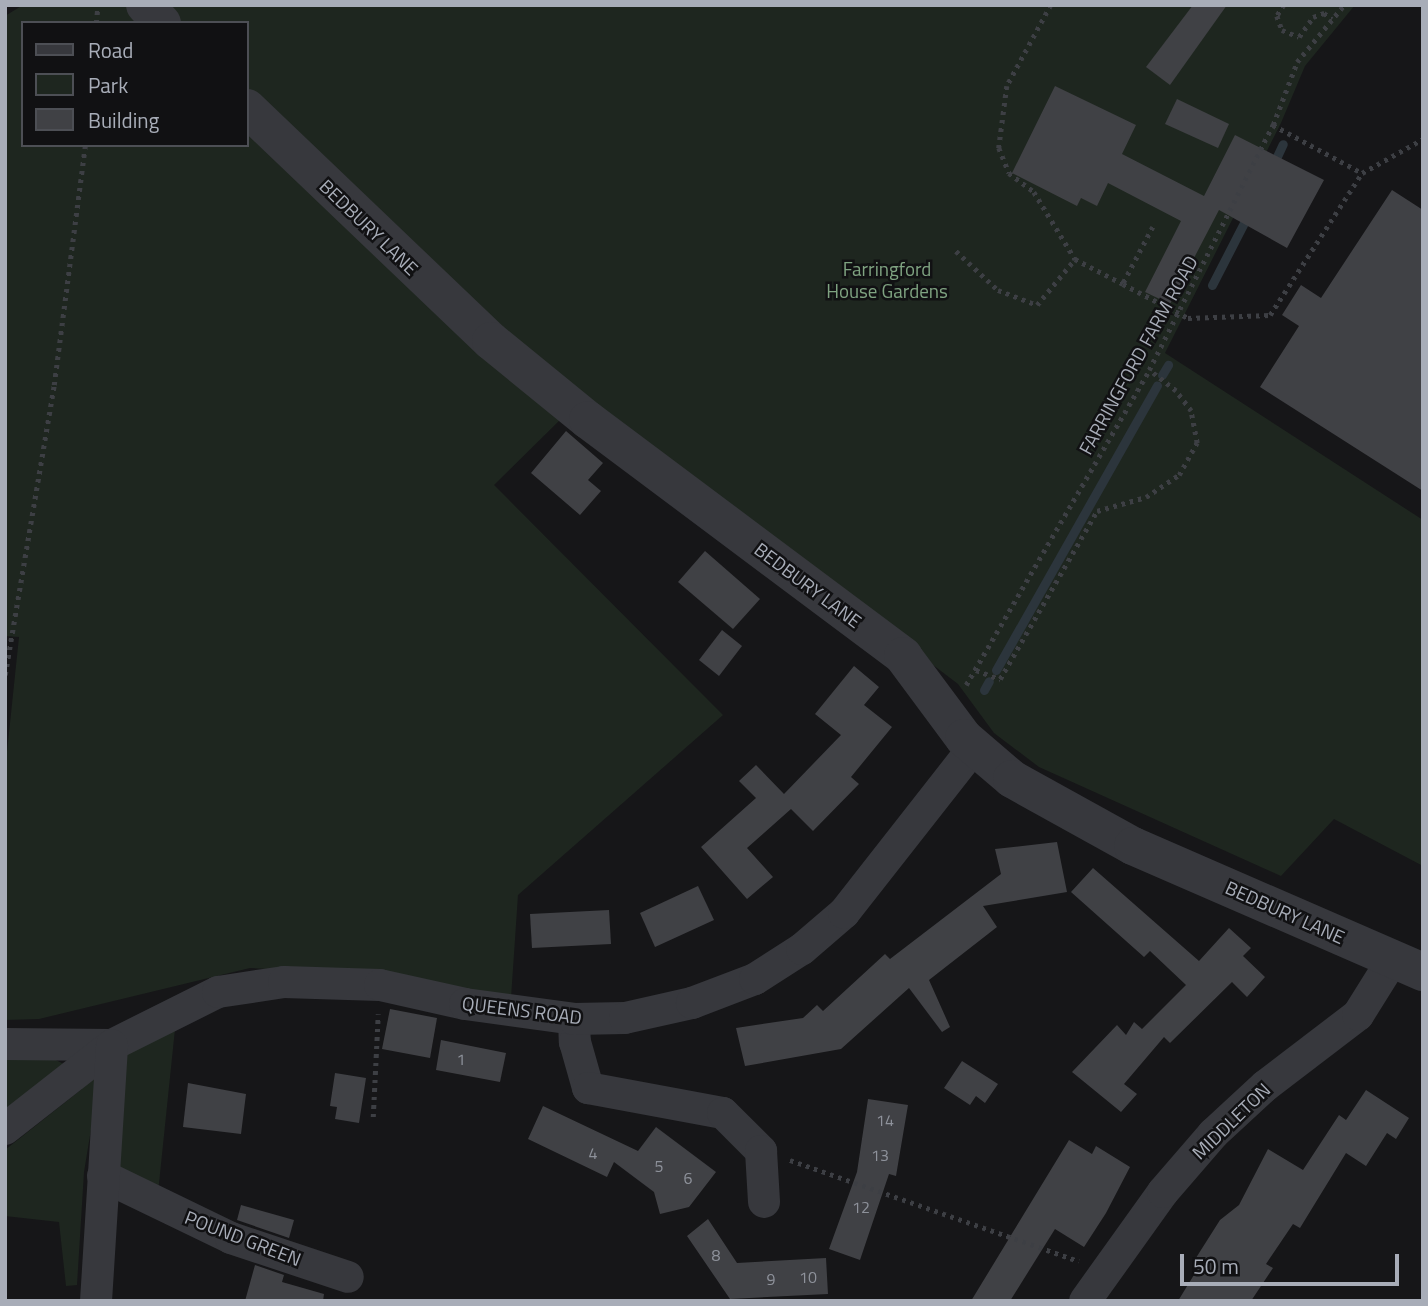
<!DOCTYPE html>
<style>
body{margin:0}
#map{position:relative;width:1428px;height:1306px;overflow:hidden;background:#161618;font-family:"Titillium Web",sans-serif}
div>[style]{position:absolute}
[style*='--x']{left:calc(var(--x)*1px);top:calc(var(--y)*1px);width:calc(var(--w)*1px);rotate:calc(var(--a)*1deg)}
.green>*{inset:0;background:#1e261f}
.stream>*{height:9px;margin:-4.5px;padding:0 4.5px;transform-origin:4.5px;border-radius:4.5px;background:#2c353c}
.building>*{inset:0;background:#404145}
.path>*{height:4.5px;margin-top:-2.25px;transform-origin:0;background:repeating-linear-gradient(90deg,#3d3f44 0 3.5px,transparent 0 8.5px)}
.minor>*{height:32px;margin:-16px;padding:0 16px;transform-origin:16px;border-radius:16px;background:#37383d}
.tertiary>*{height:38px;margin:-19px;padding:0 19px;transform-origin:19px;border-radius:19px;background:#37383d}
span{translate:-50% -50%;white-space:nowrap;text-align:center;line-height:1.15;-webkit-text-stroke:5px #111113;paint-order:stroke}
.number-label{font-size:16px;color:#8e929b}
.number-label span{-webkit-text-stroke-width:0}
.street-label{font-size:19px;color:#a8adb8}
.park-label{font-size:19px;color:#7fa381}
.frame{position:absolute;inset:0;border:7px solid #a8adb8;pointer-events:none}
.legend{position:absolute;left:21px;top:21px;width:228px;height:126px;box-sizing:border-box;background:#111113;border:2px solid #4d4f55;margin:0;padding:9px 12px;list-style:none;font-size:21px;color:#a8adb8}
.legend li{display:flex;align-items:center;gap:14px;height:35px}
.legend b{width:35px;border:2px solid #4d4f55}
.scale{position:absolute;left:1180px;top:1254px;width:219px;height:32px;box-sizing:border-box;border:4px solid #a8adb8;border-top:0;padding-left:9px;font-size:21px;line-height:24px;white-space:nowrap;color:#a8adb8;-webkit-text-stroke:5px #111113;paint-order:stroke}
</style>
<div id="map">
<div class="green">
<div style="clip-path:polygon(23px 5px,133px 5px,151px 23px,23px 23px,23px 145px,247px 145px,247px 116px,566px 414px,494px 485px,723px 715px,518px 895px,511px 998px,382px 975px,250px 968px,39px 1019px,5px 1020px,5px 771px,19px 637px,5px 636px,5px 16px)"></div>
<div style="clip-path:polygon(160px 5px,1355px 5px,1305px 66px,1281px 123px,1165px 353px,1423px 520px,1423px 866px,1334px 819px,1281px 876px,1039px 767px,994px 733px,958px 684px,500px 335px,247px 90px,247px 23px,178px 23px)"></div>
<div style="clip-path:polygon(175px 1029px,158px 1193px,114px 1176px,95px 1105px,84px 1172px,77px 1285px,66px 1286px,59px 1222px,5px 1216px,5px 1150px,82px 1089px,59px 1070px,5px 1120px,5px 1056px,52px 1058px,77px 1071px)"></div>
</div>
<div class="stream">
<div style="--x:1273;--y:165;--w:23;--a:-65"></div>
<div style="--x:1212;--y:285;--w:79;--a:-62.8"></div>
<div style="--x:1162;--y:375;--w:12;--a:-59"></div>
<div style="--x:996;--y:670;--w:327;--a:-60.5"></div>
<div style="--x:984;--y:690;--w:10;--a:-61"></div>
</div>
<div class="building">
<div style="clip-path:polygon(1193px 5px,1227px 5px,1170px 85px,1146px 67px)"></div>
<div style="clip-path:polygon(1055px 86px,1136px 125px,1122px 154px,1204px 196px,1235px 135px,1324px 180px,1287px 248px,1219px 210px,1170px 304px,1145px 292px,1181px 221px,1108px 183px,1097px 206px,1081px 198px,1077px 206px,1012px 173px)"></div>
<div style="clip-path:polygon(1177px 99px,1229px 124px,1218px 148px,1165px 124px)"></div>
<div style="clip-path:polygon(1392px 190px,1423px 210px,1423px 491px,1260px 387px,1299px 326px,1282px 315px,1301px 285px,1321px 298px)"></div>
<div style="clip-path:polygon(566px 431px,603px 463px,588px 480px,601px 491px,580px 515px,531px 473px)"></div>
<div style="clip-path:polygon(705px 551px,760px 599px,733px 629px,678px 582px)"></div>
<div style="clip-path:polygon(722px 630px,742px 646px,719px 676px,699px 660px)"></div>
<div style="clip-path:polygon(854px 666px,879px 687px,864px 705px,892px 727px,851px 777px,859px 784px,813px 831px,791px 809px,747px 848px,773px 877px,747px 899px,701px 847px,756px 798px,739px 781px,756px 765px,784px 794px,841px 735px,815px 714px)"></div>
<div style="clip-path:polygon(1057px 842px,1067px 892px,983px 906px,997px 927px,929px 980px,950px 1027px,942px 1032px,909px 988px,841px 1049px,745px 1066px,736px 1028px,803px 1018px,817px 1005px,823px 1011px,885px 954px,890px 959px,1001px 874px,995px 849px)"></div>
<div style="clip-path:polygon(1093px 868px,1199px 961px,1229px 928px,1251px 948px,1243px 956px,1265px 977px,1247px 997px,1232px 982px,1170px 1043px,1164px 1037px,1124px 1084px,1137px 1094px,1121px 1112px,1072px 1072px,1117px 1025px,1126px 1035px,1134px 1022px,1142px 1029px,1186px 985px,1150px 951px,1144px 957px,1071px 892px)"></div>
<div style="clip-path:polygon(698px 886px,714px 920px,655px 947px,640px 913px)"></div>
<div style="clip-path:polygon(609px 910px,611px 944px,532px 948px,530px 914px)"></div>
<div style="clip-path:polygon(390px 1009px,437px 1018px,430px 1058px,382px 1049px)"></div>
<div style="clip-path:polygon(441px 1040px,506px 1053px,500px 1082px,436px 1070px)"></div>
<div style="clip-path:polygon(962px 1061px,998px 1084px,985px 1103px,976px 1096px,970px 1105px,944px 1088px)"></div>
<div style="clip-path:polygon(335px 1073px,366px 1078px,359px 1123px,335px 1119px,337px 1107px,330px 1106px)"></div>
<div style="clip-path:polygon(188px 1083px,246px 1094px,241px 1134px,183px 1127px)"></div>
<div style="clip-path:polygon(1366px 1090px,1409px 1118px,1396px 1139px,1387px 1133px,1366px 1166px,1346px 1153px,1300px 1228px,1293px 1224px,1266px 1264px,1273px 1268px,1251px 1301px,1178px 1301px,1200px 1265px,1194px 1261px,1220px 1220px,1239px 1205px,1268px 1149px,1303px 1170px,1339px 1115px,1346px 1120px)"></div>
<div style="clip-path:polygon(868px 1099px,908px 1105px,896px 1176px,889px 1174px,860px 1260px,829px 1249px,857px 1172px)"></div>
<div style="clip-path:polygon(543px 1106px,638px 1151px,656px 1127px,716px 1172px,689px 1207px,660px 1214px,654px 1192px,614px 1162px,607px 1177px,528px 1139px)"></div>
<div style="clip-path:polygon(1069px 1140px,1092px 1154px,1096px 1146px,1130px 1167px,1106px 1213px,1084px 1247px,1055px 1229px,1010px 1301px,971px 1301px)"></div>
<div style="clip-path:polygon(241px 1205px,294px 1220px,289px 1238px,237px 1220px)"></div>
<div style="clip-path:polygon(708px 1219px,737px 1263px,826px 1258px,828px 1294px,730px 1299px,687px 1236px)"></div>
<div style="clip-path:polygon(255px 1265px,284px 1275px,282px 1282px,324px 1294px,323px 1301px,245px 1301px)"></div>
</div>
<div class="path">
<div style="--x:1051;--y:5;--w:92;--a:118.5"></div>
<div style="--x:1007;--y:86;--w:63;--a:97.4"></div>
<div style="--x:999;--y:148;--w:27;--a:68"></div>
<div style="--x:1009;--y:173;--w:31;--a:37"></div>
<div style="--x:1034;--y:192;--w:79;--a:58.5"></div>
<div style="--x:1075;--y:259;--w:54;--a:27.5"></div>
<div style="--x:1284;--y:5;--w:13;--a:122"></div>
<div style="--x:1277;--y:16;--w:15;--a:70"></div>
<div style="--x:1282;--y:30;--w:18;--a:22"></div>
<div style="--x:1299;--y:37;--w:24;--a:-55"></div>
<div style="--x:1313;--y:17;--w:12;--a:-20"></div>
<div style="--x:1324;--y:13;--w:10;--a:37"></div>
<div style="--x:96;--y:23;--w:18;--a:-84"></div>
<div style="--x:1273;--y:125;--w:101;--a:28.3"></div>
<div style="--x:1362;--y:173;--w:70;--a:-29.1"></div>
<div style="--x:1153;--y:227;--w:64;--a:117.8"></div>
<div style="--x:1123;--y:284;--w:73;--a:27.6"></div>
<div style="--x:1188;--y:318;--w:82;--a:-2.1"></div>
<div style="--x:1270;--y:315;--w:169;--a:-57.1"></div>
<div style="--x:956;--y:251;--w:57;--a:42.9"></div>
<div style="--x:998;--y:290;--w:42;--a:21"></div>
<div style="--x:1037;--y:305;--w:60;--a:-50.4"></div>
<div style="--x:976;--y:670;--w:26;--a:21"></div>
<div style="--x:1000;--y:679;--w:194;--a:-60"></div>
<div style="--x:1097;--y:511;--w:51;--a:-15.9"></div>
<div style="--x:1146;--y:497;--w:40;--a:-34"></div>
<div style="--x:1179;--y:475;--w:37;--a:-61"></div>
<div style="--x:1197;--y:443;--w:33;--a:-101"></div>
<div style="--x:1191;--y:411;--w:25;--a:-127"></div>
<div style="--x:1176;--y:391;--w:34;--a:-142"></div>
<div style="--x:5;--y:675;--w:294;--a:-80.4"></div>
<div style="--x:54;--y:385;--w:242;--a:-82.6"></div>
<div style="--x:966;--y:685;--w:364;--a:-59.8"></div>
<div style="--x:1149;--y:370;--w:275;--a:-63.2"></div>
<div style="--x:1273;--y:125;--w:67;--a:-69.1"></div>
<div style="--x:1297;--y:62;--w:74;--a:-50.5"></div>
<div style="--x:373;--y:1117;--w:103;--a:-87.2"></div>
<div style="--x:790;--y:1160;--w:306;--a:19.3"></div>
</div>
<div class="minor">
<div style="--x:574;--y:1019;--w:23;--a:88"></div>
<div style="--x:575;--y:1042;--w:48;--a:74.2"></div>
<div style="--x:588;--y:1088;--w:137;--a:10.5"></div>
<div style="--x:723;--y:1113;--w:54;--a:45"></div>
<div style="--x:761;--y:1151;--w:51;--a:86.6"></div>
<div style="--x:5;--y:1044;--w:107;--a:0.5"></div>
<div style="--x:5;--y:1129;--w:136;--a:-38.1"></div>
<div style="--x:112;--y:1045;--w:119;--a:-26.6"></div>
<div style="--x:218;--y:992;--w:67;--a:-8.6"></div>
<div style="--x:284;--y:982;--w:96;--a:1.8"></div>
<div style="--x:380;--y:985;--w:87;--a:12.6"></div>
<div style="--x:465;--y:1004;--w:110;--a:7.8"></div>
<div style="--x:574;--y:1019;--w:51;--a:-1.1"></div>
<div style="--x:625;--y:1018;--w:69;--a:-12.6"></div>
<div style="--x:692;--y:1003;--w:67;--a:-20.9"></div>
<div style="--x:755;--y:979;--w:56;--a:-32.6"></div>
<div style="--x:802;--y:949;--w:55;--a:-40.6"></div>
<div style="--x:844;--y:913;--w:211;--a:-51.9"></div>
<div style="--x:103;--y:1176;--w:142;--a:25.8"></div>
<div style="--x:231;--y:1238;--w:123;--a:18.4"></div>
<div style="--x:96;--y:1301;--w:256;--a:-86.4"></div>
<div style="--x:1085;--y:1301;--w:134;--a:-54.4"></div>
<div style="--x:1163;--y:1192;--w:77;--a:-49.2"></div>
<div style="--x:1213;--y:1134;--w:71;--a:-42.7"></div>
<div style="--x:1265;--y:1086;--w:117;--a:-37.4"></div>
<div style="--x:1358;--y:1015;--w:66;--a:-58"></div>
</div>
<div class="tertiary">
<div style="--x:145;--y:5;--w:25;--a:47"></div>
<div style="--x:247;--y:108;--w:337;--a:43.7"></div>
<div style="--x:491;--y:341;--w:125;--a:39.2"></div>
<div style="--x:588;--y:420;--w:394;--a:36.8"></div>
<div style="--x:903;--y:656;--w:102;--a:53.4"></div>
<div style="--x:964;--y:738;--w:63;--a:40.5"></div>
<div style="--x:1012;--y:779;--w:138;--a:29"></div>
<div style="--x:1133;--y:846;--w:316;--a:23.5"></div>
</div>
<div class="number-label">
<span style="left:461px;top:1059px">1</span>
<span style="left:885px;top:1120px">14</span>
<span style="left:593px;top:1153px">4</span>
<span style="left:880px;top:1155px">13</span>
<span style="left:659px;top:1166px">5</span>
<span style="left:688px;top:1178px">6</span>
<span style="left:861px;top:1207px">12</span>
<span style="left:716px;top:1255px">8</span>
<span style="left:808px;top:1277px">10</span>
<span style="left:771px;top:1279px">9</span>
</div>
<div class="street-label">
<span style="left:369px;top:227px;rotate:44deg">BEDBURY LANE</span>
<span style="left:1138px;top:355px;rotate:-61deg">FARRINGFORD FARM ROAD</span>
<span style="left:808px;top:585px;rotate:37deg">BEDBURY LANE</span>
<span style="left:1285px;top:912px;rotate:24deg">BEDBURY LANE</span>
<span style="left:522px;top:1010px;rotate:7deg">QUEENS ROAD</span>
<span style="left:1231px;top:1121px;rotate:-44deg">MIDDLETON</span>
<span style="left:243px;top:1238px;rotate:21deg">POUND GREEN</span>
</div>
<div class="park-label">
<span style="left:887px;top:280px">Farringford<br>House Gardens</span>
</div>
<div class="frame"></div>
<ul class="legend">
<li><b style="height:9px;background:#37383d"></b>Road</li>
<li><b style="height:19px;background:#1e261f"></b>Park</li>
<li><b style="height:19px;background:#404145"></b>Building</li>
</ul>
<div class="scale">50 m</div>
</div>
